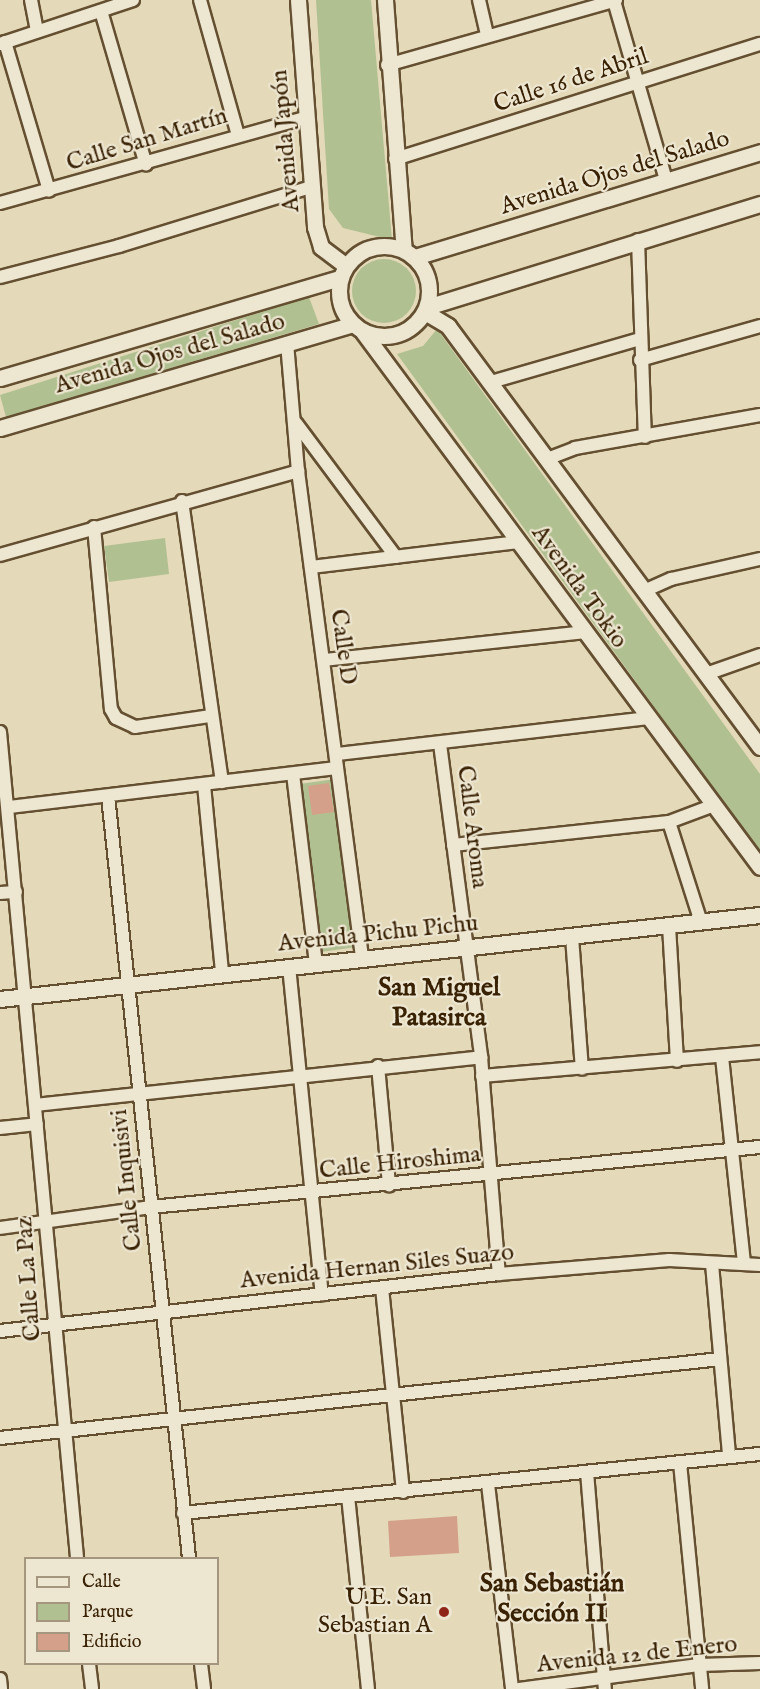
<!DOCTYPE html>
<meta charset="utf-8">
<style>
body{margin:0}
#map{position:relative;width:760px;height:1689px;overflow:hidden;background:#e4d9b8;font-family:"IM FELL English",serif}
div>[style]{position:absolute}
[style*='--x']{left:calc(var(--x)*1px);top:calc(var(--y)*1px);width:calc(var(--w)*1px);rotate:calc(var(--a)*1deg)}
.green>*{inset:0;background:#b1c091}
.round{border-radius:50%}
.building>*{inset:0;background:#d4a08a}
.roads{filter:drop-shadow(2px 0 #644f31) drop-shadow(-2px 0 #644f31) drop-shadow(0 2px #644f31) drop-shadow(0 -2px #644f31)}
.minor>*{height:12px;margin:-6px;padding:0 6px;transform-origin:6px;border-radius:6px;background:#ede6d1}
.tertiary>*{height:15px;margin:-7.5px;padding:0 7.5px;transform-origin:7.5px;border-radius:7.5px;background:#ede6d1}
.tertiary>.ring{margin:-7.5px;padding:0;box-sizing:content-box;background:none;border:15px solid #ede6d1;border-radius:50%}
.dots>*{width:16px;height:16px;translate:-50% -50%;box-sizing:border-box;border:3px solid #ede6d1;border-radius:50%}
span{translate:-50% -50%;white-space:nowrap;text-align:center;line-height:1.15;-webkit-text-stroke:4.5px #ede6d1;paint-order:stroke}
.street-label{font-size:24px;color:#392104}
.poi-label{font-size:24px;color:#392104}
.right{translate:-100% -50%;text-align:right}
.neighbourhood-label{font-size:26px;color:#392104;font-weight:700}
.legend{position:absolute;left:24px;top:1557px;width:195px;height:108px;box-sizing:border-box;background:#ede6d1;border:2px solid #a5977f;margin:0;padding:8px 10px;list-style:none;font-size:18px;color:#392104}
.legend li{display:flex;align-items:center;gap:12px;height:30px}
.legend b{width:30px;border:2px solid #a5977f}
</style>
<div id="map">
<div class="green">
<div style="clip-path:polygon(316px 0,371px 0,392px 240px,343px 228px,329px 209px)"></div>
<div class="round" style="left:352px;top:259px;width:64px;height:64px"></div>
<div style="clip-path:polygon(309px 297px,319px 324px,6px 417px,0 395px)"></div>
<div style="clip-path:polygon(437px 329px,760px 774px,760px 852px,397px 354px,423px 346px)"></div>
<div style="clip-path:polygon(165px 538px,169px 574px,109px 582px,104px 546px)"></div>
<div style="clip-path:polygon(335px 779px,356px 947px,321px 952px,300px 784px)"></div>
</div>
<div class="building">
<div style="clip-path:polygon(329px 783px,334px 812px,312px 815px,308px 786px)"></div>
<div style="clip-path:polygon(457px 1516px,459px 1553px,390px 1557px,388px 1521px)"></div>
</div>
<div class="roads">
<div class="minor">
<div style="--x:31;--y:0;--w:32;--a:79"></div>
<div style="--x:200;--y:0;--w:140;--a:74.3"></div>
<div style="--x:479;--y:0;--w:35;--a:77"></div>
<div style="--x:614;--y:1;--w:186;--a:73.8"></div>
<div style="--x:101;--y:11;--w:160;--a:73.7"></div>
<div style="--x:5;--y:42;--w:155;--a:73.5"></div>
<div style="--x:0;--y:44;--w:140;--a:-18.3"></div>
<div style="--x:387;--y:65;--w:238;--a:-15.8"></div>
<div style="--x:395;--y:159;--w:383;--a:-17.5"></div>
<div style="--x:0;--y:203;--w:317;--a:-15.6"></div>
<div style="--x:638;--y:240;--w:197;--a:88"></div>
<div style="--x:0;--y:277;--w:123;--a:-14.6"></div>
<div style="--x:119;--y:246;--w:201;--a:-17.1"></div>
<div style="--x:287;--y:343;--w:128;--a:85.1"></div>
<div style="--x:298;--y:471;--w:491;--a:82.5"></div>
<div style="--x:640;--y:360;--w:125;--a:-15.8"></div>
<div style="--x:491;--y:382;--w:155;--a:-16.1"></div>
<div style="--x:296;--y:423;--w:167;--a:53.3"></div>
<div style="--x:547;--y:459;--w:30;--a:-21"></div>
<div style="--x:575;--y:448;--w:188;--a:-10.1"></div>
<div style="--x:182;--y:501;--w:284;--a:81.9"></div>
<div style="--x:94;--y:527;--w:183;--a:84.7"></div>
<div style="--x:111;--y:709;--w:10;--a:61"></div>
<div style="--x:116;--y:718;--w:21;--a:25"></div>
<div style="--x:135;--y:727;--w:76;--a:-8.3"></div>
<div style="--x:0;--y:555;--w:310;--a:-15.7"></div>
<div style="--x:311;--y:567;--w:209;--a:-6.9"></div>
<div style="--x:644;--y:591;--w:30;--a:-24"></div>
<div style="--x:671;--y:579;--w:91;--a:-12.7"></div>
<div style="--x:324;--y:660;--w:262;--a:-6.1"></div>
<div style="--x:706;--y:674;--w:57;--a:-19.4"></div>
<div style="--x:0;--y:732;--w:830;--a:84.67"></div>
<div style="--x:440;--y:744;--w:316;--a:82.5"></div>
<div style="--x:481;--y:1057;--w:218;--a:85.3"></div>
<div style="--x:337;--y:754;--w:312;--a:-6.6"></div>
<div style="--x:293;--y:774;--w:190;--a:83.1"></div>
<div style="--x:204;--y:785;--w:189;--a:84.5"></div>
<div style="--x:108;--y:796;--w:766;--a:83.93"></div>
<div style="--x:9;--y:807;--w:330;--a:-6.8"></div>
<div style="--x:669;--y:822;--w:105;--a:72.3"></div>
<div style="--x:453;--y:845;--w:217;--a:-6.1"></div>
<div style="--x:669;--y:822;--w:48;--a:-20.7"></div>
<div style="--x:0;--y:893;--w:16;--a:-4"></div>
<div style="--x:669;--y:926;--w:135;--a:86.6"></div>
<div style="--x:572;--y:937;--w:132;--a:85.7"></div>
<div style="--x:289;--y:966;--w:330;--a:84.3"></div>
<div style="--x:722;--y:1057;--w:208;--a:83.9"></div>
<div style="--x:378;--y:1066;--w:120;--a:84.7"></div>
<div style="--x:482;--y:1076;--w:279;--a:-4.9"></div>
<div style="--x:35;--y:1105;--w:449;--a:-6.1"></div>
<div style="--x:0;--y:1128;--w:37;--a:-6"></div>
<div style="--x:0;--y:1228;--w:152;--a:-7.9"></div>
<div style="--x:151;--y:1207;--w:612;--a:-5.63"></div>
<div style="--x:712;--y:1264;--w:193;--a:84.9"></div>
<div style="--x:382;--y:1288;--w:205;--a:84.1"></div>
<div style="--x:0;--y:1331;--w:502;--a:-6.52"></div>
<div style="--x:499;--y:1274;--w:171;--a:-4.7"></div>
<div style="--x:669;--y:1260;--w:91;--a:3.1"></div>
<div style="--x:0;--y:1438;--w:724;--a:-6.26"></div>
<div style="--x:680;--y:1463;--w:227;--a:84.4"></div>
<div style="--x:587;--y:1472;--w:218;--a:85.3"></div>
<div style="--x:488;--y:1484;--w:206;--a:83.3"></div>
<div style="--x:348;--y:1496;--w:194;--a:84.1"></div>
<div style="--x:183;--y:1513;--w:580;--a:-5.84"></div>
<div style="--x:89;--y:1664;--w:25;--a:83"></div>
<div style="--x:201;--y:1664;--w:25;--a:83"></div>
<div style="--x:0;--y:1679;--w:10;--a:84"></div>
<div style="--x:519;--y:1689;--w:183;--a:-7.6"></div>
<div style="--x:700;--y:1665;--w:60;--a:-1.9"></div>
</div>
<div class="tertiary">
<div style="--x:298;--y:0;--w:228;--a:85.7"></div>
<div style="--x:315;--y:227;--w:21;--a:73"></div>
<div style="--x:321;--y:247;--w:31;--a:37"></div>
<div style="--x:385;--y:0;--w:251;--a:85.7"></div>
<div class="ring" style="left:339px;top:246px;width:75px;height:75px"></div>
<div style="--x:415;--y:257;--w:361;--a:-16.9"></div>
<div style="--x:427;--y:307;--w:349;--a:-17.2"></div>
<div style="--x:425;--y:312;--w:27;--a:31"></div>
<div style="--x:448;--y:326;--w:524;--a:53.46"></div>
<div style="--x:363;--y:332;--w:666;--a:53.42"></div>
<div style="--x:0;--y:378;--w:354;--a:-16.4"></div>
<div style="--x:0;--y:428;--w:368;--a:-16.4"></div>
<div style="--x:0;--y:999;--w:765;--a:-6.31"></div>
</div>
</div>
<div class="dots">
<div style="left:444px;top:1612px;background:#8f2418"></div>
</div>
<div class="street-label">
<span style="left:571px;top:81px;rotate:-18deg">Calle 16 de Abril</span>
<span style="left:147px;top:140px;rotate:-17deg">Calle San Martín</span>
<span style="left:286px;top:141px;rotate:-95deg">Avenida Japón</span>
<span style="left:615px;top:173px;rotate:-17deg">Avenida Ojos del Salado</span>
<span style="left:170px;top:354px;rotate:-16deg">Avenida Ojos del Salado</span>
<span style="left:579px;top:587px;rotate:54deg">Avenida Tokio</span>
<span style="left:343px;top:647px;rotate:82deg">Calle D</span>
<span style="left:472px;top:827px;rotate:83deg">Calle Aroma</span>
<span style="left:378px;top:934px;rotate:-6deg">Avenida Pichu Pichu</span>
<span style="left:400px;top:1163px;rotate:-6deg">Calle Hiroshima</span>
<span style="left:127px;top:1180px;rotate:-96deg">Calle Inquisivi</span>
<span style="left:377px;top:1267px;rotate:-6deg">Avenida Hernan Siles Suazo</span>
<span style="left:29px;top:1279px;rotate:-94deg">Calle La Paz</span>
<span style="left:637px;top:1655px;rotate:-6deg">Avenida 12 de Enero</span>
</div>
<div class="poi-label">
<span class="right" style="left:432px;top:1612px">U.E. San<br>Sebastian A</span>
</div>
<div class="neighbourhood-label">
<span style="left:439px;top:1003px">San Miguel<br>Patasirca</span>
<span style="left:552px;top:1599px">San Sebastián<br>Sección II</span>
</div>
<ul class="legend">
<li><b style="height:8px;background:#ede6d1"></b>Calle</li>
<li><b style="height:16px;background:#b1c091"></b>Parque</li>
<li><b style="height:16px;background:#d4a08a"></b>Edificio</li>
</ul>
</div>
